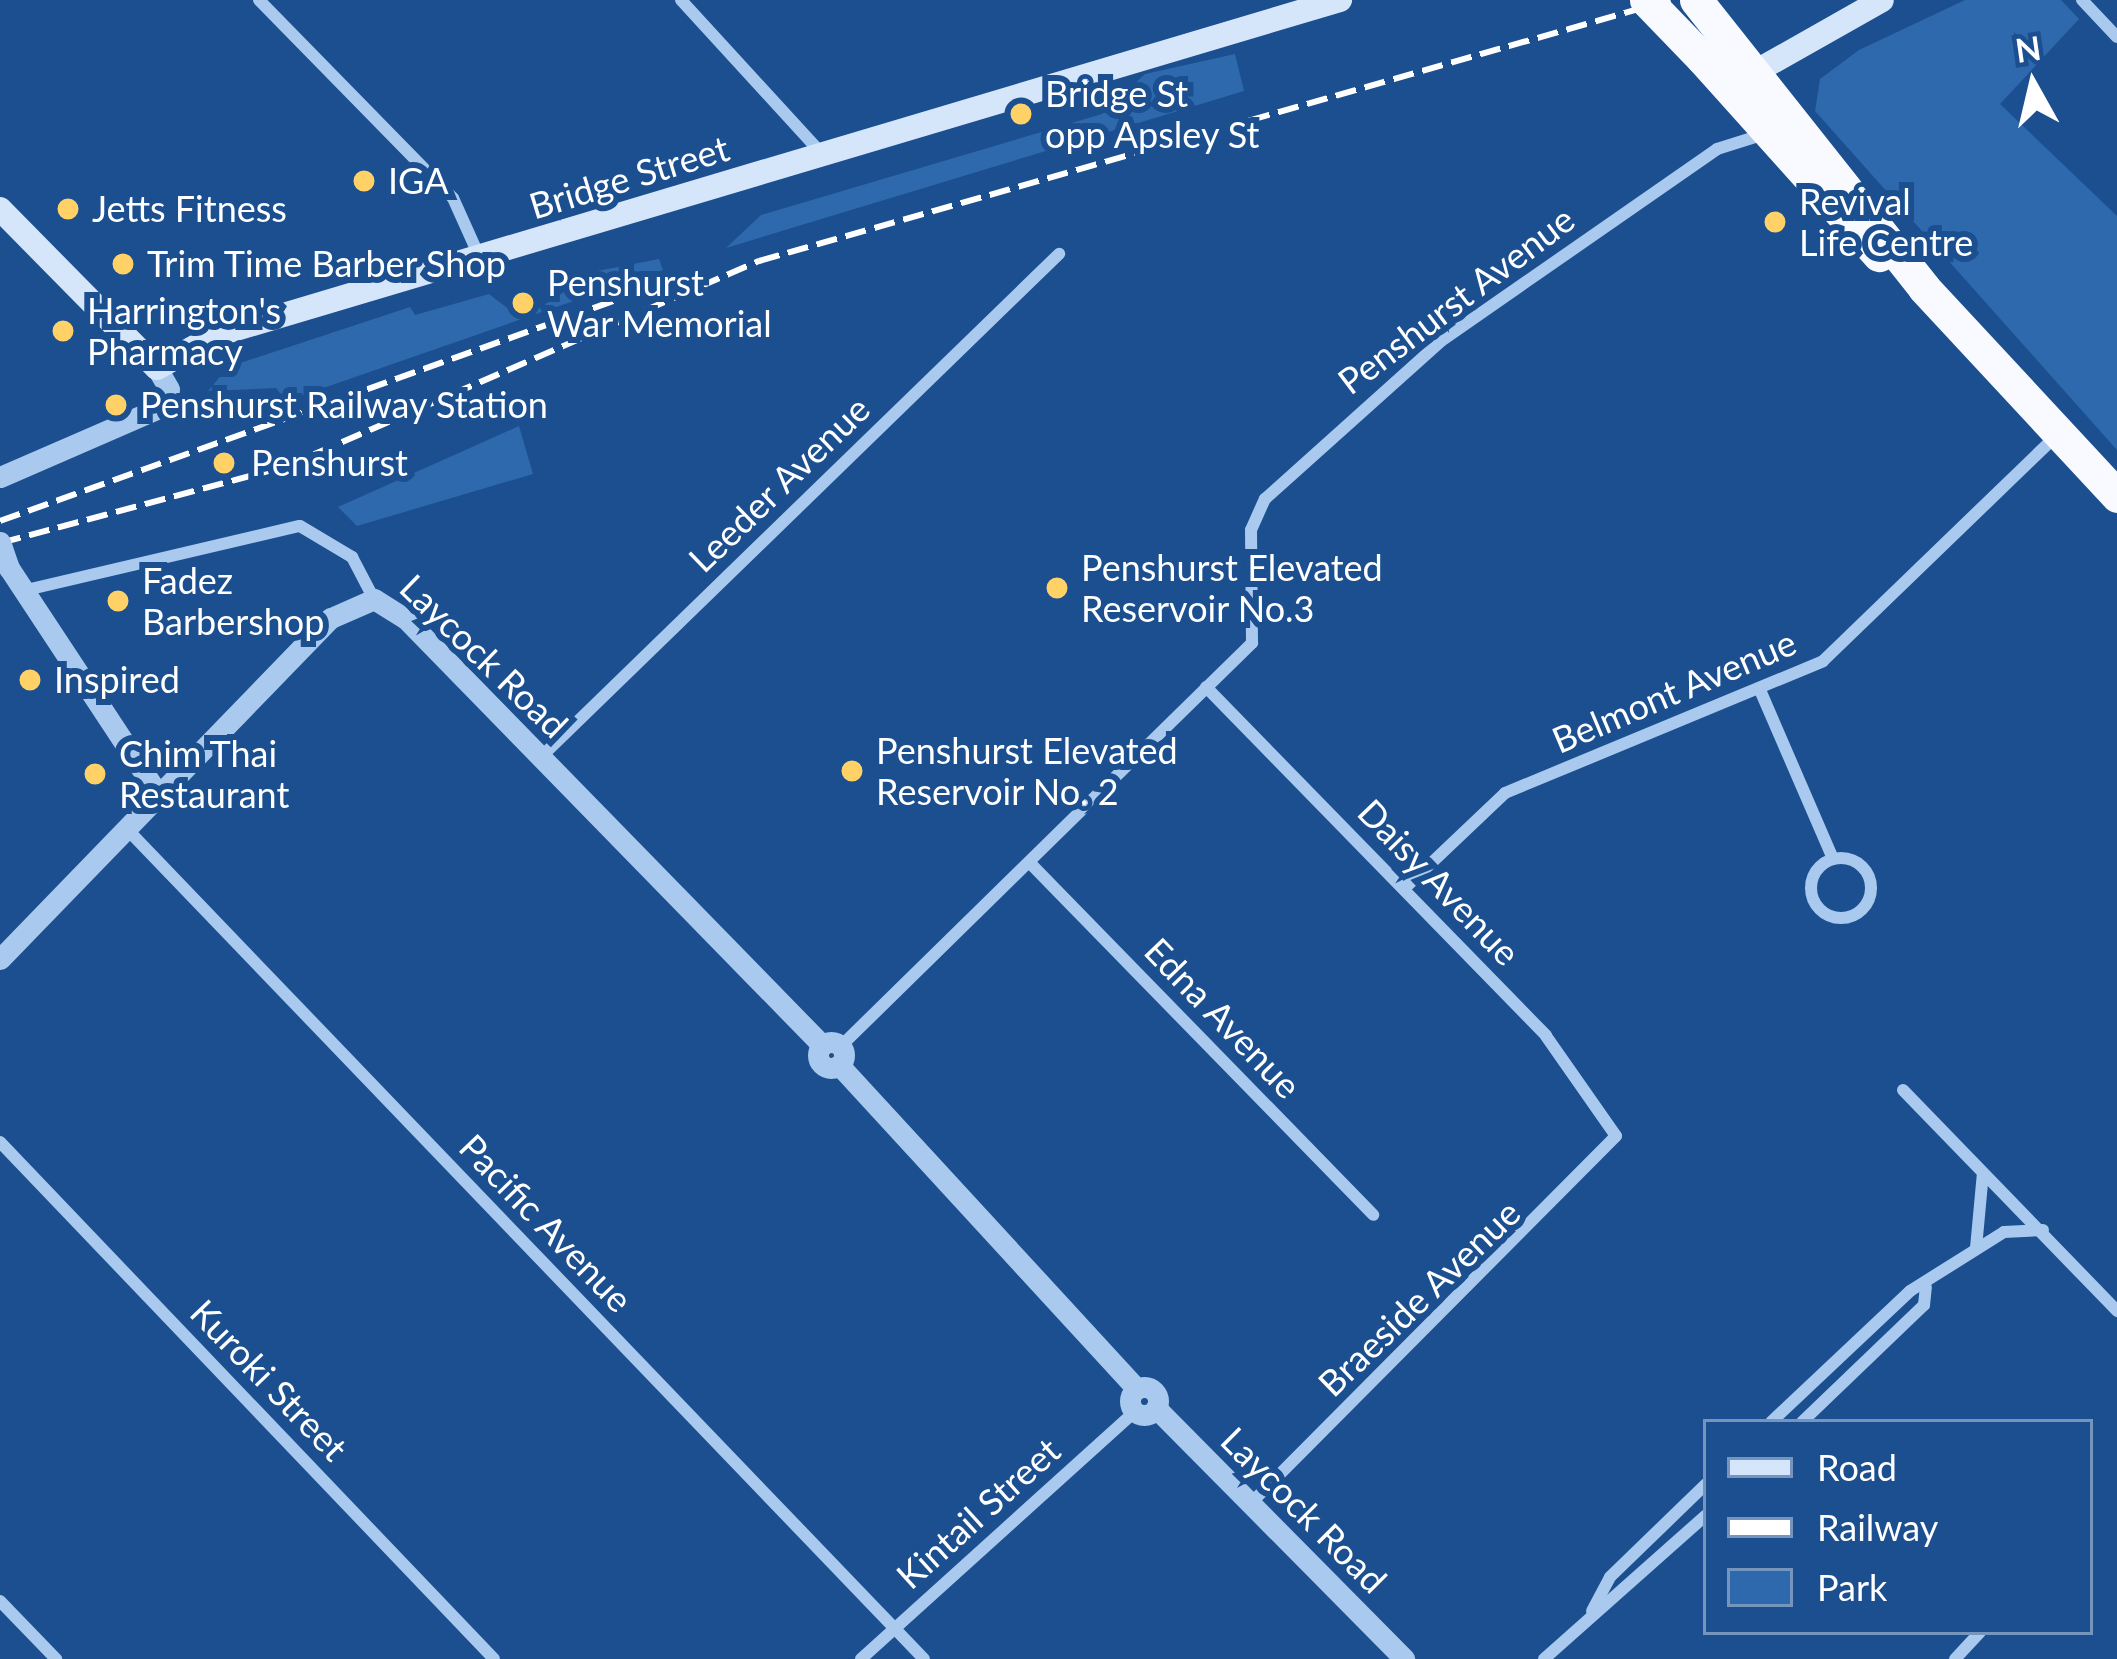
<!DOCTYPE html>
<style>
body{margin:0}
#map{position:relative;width:2117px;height:1659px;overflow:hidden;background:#1b4f8f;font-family:Lato,sans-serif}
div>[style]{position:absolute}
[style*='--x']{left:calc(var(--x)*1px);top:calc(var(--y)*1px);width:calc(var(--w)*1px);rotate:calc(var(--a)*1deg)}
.green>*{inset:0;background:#2e69ad}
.minor>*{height:12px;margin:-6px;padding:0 6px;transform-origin:6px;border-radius:6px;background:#a9c9ee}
.minor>.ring{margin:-6px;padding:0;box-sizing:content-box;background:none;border:12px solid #a9c9ee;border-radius:50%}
.tertiary>*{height:21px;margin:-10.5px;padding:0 10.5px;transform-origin:10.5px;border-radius:10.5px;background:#a9c9ee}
.tertiary>.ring{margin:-10.5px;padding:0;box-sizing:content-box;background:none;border:21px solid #a9c9ee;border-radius:50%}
.secondary>*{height:24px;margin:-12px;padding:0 12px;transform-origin:12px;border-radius:12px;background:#d6e6fa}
.trunk>*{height:33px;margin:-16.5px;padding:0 16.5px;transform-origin:16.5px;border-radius:16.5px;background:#f8faff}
.rail>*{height:6px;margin-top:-3px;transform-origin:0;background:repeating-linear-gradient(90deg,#fff 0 21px,transparent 0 30px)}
.tertiary-bridge>*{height:21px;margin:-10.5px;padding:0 10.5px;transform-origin:10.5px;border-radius:10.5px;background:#a9c9ee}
.trunk-bridge>*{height:33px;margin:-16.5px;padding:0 16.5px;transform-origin:16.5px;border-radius:16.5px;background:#f8faff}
.dots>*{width:33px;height:33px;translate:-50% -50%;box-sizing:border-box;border:6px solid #1b4f8f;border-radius:50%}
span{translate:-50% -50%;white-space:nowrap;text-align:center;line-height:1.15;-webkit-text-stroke:12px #1b4f8f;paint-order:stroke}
.poi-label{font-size:36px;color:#fff}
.left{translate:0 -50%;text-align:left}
.street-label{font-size:36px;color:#fff}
.legend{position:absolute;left:1703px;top:1419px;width:390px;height:216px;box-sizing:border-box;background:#1b4f8f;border:3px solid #7695bc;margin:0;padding:15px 21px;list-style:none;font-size:36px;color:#fff}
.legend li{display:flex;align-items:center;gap:24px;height:60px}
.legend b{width:60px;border:3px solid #7695bc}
.north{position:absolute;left:1973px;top:24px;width:120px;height:120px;-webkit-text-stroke:9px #1b4f8f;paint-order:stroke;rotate:352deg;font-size:33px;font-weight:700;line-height:48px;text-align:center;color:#fff}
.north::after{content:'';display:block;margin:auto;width:42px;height:54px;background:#fff;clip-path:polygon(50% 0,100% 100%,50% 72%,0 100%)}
</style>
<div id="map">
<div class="green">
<div style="clip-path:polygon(1965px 0,2061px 0,2079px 19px,2000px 104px,2117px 216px,2117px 450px,1815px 111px,1820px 79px,1859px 50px)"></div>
<div style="clip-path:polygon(1235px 54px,1244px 91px,726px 248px,761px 215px,1102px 114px,1145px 74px)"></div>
<div style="clip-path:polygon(659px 259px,663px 270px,286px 401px,276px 388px,208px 391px,228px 367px,410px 307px,415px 315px,489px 294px,510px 310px,538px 309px,564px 292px,556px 279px)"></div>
<div style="clip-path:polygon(519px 426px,533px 474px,357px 526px,338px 507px)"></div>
</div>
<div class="minor">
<div style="--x:259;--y:0;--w:277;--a:45.6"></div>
<div style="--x:453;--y:198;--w:66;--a:65.8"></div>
<div style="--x:681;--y:0;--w:209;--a:47.5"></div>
<div style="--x:2082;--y:0;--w:51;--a:46.6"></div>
<div style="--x:22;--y:591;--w:285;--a:-13.2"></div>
<div style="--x:300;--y:526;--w:61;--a:30.8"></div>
<div style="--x:352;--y:557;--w:47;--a:62.4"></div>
<div style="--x:1206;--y:687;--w:487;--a:45.7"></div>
<div style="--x:1546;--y:1036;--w:122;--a:55"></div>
<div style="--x:1616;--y:1136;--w:516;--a:134.84"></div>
<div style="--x:1760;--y:690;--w:184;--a:66.6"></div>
<div style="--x:542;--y:756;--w:721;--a:-44.16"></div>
<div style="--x:126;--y:828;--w:1152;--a:46.16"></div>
<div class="ring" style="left:1811px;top:858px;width:48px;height:48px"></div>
<div style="--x:1029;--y:862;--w:493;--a:45.7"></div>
<div style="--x:1405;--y:888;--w:138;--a:-43.5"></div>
<div style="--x:1505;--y:793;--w:344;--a:-22.5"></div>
<div style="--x:1823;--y:661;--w:327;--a:-44"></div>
<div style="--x:841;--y:1046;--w:576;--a:-44.44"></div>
<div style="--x:1252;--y:643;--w:113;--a:-90.5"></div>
<div style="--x:1251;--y:530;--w:34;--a:-66"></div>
<div style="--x:1265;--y:499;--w:237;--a:-41.9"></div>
<div style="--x:1441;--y:341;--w:336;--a:-34.8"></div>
<div style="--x:1717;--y:149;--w:50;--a:-17.4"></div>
<div style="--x:1903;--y:1090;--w:308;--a:45.9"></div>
<div style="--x:0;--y:1142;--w:715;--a:46.3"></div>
<div style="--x:1976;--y:1248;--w:75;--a:-84.7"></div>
<div style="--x:1771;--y:1422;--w:191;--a:-43.3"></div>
<div style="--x:1910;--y:1291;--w:111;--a:-32.1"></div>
<div style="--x:2004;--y:1232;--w:39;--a:-3"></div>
<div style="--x:1802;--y:1422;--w:169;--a:-43.8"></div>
<div style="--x:1924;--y:1305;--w:18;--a:-84"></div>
<div style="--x:0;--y:1601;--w:81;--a:46"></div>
<div style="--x:1592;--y:1611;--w:38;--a:-62"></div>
<div style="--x:1610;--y:1577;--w:134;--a:-44.1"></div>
<div style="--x:861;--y:1659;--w:370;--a:-42.1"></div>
<div style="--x:1544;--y:1659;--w:217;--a:-41.6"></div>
<div style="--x:1955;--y:1659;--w:37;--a:-47"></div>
</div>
<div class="tertiary">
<div style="--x:0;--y:477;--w:173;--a:-23.5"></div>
<div style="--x:159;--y:408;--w:21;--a:-62"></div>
<div style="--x:169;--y:389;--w:24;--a:-120"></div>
<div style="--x:9;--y:568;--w:271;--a:56.6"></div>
<div style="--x:0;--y:959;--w:475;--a:-45.9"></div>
<div style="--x:331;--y:618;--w:47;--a:-23.8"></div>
<div style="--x:374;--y:599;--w:36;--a:32"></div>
<div style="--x:405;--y:618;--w:597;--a:45.68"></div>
<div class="ring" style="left:818px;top:1042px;width:5px;height:5px"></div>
<div style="--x:839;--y:1065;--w:440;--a:47.4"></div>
<div class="ring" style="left:1130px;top:1387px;width:7px;height:7px"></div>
<div style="--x:1156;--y:1408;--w:353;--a:45.3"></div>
</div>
<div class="secondary">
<div style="--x:1739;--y:81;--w:164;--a:-29.5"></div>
<div style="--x:0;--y:209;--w:223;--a:45.4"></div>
<div style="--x:157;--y:368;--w:68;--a:-29.2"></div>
<div style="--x:216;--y:335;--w:1173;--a:-16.6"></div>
</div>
<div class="trunk">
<div style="--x:1696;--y:0;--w:367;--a:51.6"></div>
<div style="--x:1924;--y:288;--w:284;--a:47.1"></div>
<div style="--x:1702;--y:58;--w:265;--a:48.1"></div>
</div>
<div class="rail">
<div style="--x:0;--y:521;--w:654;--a:-19.74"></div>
<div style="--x:0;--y:543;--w:297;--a:-15"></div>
<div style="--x:287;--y:466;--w:515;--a:-23.48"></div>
<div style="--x:759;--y:261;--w:948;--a:-15.99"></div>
</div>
<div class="tertiary-bridge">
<div style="--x:0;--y:542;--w:28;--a:71"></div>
</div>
<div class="trunk-bridge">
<div style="--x:1646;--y:0;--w:81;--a:46"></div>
</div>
<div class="dots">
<div style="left:1021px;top:114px;background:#ffd166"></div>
<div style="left:364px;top:181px;background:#ffd166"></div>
<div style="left:68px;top:209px;background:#ffd166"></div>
<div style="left:1775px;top:222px;background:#ffd166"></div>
<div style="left:123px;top:264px;background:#ffd166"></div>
<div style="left:523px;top:303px;background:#ffd166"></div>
<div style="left:63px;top:331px;background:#ffd166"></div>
<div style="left:116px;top:405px;background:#ffd166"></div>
<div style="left:224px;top:463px;background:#ffd166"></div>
<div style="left:1057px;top:588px;background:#ffd166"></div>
<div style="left:118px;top:601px;background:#ffd166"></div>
<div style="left:30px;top:680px;background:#ffd166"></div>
<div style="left:852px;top:771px;background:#ffd166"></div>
<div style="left:95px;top:774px;background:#ffd166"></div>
</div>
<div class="poi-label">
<span class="left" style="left:1045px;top:114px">Bridge St<br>opp Apsley St</span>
<span class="left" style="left:388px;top:181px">IGA</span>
<span class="left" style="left:1799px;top:222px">Revival<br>Life Centre</span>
<span class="left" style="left:92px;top:209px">Jetts Fitness</span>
<span class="left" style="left:147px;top:264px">Trim Time Barber Shop</span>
<span class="left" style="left:547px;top:303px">Penshurst<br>War Memorial</span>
<span class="left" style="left:87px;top:331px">Harrington's<br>Pharmacy</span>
<span class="left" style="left:140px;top:405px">Penshurst Railway Station</span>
<span class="left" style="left:251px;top:463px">Penshurst</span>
<span class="left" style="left:1081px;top:588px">Penshurst Elevated<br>Reservoir No.3</span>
<span class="left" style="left:142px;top:601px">Fadez<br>Barbershop</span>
<span class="left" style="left:54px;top:680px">Inspired</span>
<span class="left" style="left:876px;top:771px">Penshurst Elevated<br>Reservoir No. 2</span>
<span class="left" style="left:119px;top:774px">Chim Thai<br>Restaurant</span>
</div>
<div class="street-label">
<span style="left:629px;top:177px;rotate:-17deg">Bridge Street</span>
<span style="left:1456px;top:300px;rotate:-37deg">Penshurst Avenue</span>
<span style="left:779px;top:484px;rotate:-44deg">Leeder Avenue</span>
<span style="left:484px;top:656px;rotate:44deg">Laycock Road</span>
<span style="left:1674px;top:691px;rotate:-23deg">Belmont Avenue</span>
<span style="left:1439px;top:882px;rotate:46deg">Daisy Avenue</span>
<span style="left:1223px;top:1018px;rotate:46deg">Edna Avenue</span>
<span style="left:546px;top:1223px;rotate:46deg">Pacific Avenue</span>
<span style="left:1419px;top:1298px;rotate:-44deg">Braeside Avenue</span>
<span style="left:269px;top:1380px;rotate:46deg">Kuroki Street</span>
<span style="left:1304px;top:1510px;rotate:45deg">Laycock Road</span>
<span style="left:978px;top:1513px;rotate:-42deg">Kintail Street</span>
</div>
<ul class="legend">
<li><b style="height:15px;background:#d6e6fa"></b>Road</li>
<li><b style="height:15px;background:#fff"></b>Railway</li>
<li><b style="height:33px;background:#2e69ad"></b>Park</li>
</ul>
<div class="north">N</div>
</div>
